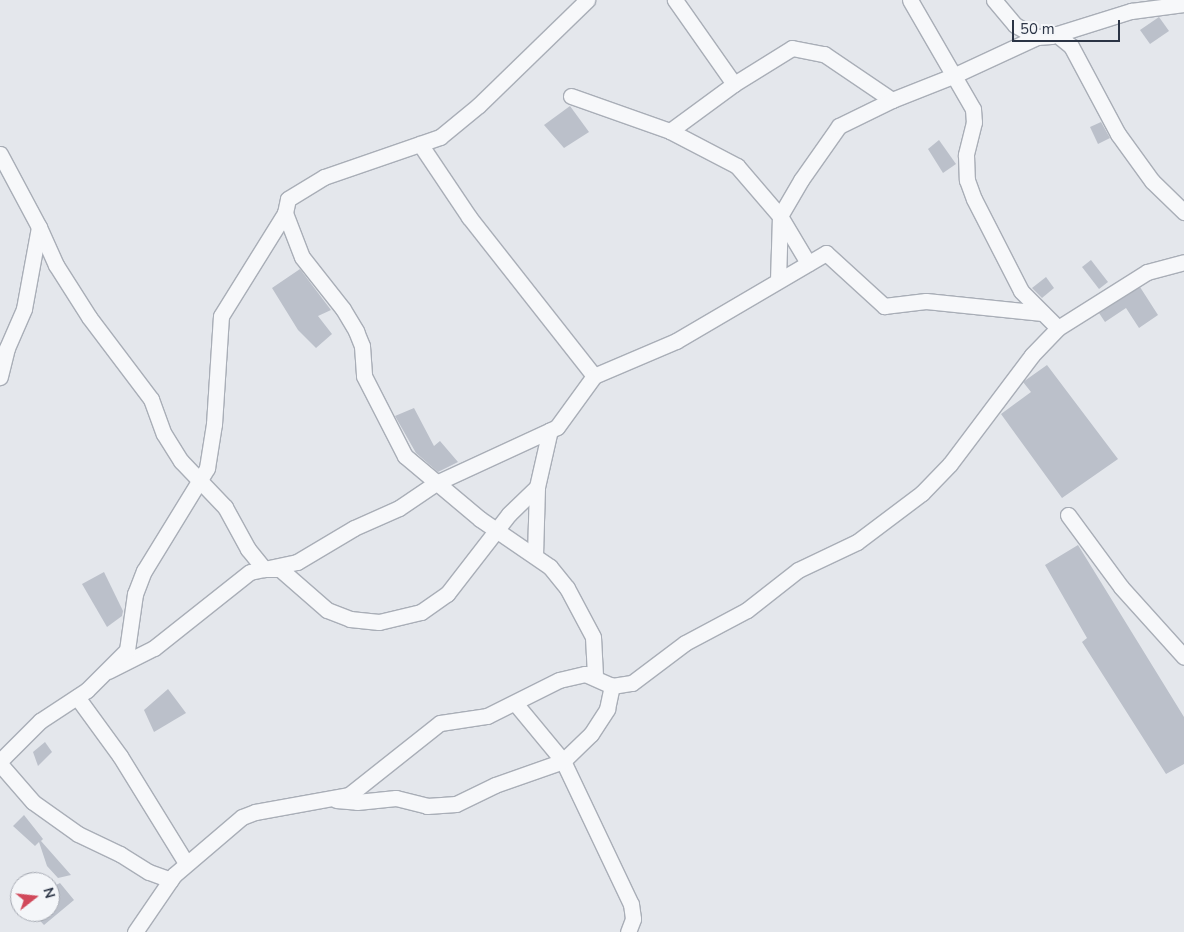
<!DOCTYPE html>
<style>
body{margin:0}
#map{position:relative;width:1184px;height:932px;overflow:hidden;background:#e4e7ec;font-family:"Nunito Sans",sans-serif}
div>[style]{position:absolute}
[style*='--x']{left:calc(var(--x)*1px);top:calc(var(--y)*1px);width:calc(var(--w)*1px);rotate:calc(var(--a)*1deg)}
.building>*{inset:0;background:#bbc0ca}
.roads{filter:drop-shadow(1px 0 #a9aeb7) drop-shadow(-1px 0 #a9aeb7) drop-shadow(0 1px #a9aeb7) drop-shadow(0 -1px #a9aeb7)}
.minor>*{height:15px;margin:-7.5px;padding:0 7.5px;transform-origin:7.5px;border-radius:7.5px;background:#f7f8fa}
span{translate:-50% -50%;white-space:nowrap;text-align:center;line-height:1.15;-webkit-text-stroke:4.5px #f4f6f9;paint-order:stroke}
.north{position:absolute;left:10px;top:872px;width:50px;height:50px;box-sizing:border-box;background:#f4f6f9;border:1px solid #a4a8b1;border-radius:50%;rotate:74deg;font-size:14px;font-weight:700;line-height:20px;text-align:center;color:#2b3445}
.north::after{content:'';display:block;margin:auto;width:18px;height:22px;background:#d1495b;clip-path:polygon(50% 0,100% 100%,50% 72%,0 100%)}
.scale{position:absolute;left:1012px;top:20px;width:108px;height:22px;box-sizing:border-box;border:2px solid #2b3445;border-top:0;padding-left:6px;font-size:15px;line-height:18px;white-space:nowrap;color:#2b3445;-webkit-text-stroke:4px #f4f6f9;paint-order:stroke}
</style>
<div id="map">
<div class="building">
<div style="clip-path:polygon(1159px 17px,1169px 31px,1150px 44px,1140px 30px)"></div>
<div style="clip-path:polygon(570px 106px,589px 132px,564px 148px,544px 125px)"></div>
<div style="clip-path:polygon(1101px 122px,1110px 138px,1098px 144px,1090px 127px)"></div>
<div style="clip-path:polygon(939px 140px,956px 164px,943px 173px,928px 149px)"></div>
<div style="clip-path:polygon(1091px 260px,1108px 282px,1099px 289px,1082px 267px)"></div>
<div style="clip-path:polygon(300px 269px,331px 310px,318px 316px,332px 334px,316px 348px,298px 330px,272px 288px)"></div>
<div style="clip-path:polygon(1046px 277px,1054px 288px,1042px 298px,1032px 288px)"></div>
<div style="clip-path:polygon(1140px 287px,1158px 315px,1139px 328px,1126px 308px,1105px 322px,1099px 313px)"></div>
<div style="clip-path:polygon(1047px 365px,1118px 459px,1062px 498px,1001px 414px,1031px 392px,1023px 382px)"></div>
<div style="clip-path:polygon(414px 408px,434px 446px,440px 441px,458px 462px,438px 472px,416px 453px,395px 416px)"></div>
<div style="clip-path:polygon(1078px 545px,1184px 717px,1184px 764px,1166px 774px,1082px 642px,1087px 638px,1045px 565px)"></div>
<div style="clip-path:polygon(104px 572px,123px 611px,122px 616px,107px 627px,82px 584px)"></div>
<div style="clip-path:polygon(168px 689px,186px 713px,154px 732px,144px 710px)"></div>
<div style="clip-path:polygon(45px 742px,52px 752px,38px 766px,33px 752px)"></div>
<div style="clip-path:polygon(24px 815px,43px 839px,41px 841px,71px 875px,58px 878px,47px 866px,39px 842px,35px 846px,13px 826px)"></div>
<div style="clip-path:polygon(60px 883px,74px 900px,44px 925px,32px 912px,50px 912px,50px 888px)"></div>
</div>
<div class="roads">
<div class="minor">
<div style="--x:910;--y:0;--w:126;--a:60"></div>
<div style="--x:973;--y:109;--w:13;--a:86"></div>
<div style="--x:974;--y:122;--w:34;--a:104"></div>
<div style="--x:966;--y:155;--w:25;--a:88"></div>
<div style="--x:967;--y:180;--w:20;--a:70"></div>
<div style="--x:974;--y:199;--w:103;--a:62.9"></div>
<div style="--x:1021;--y:291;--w:52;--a:45"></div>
<div style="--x:994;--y:0;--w:33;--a:50"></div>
<div style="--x:1015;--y:25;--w:25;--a:29"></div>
<div style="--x:1056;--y:34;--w:19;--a:39"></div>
<div style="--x:1071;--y:46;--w:100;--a:61.9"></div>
<div style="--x:1118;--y:134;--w:58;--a:54.1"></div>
<div style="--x:1152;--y:181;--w:45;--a:44.1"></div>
<div style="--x:734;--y:84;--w:68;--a:-31.8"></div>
<div style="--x:792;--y:48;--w:33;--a:11"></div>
<div style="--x:824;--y:54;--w:82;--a:34.1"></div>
<div style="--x:892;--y:100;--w:68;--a:-21.6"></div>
<div style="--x:955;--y:75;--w:90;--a:-24.9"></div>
<div style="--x:1037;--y:37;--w:14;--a:-4"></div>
<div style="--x:1051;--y:36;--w:84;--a:-17.4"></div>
<div style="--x:1131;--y:11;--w:53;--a:-7.5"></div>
<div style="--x:571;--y:96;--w:105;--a:19.5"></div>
<div style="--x:670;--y:131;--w:76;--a:27.6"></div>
<div style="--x:737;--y:166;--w:66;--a:49.3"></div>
<div style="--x:780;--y:216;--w:55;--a:59.2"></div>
<div style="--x:670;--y:131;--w:79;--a:-36.3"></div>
<div style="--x:734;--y:84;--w:103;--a:-125.1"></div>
<div style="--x:420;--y:144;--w:88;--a:56.1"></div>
<div style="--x:469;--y:217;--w:202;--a:51.8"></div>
<div style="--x:0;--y:154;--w:83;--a:61.9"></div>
<div style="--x:39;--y:227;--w:83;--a:100.4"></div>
<div style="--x:24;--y:309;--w:43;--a:113.6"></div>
<div style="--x:7;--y:348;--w:30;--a:104"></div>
<div style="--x:285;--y:213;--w:47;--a:68.9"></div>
<div style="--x:302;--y:257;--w:66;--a:51.7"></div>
<div style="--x:343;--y:309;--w:26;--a:59"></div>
<div style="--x:356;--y:331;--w:16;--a:68"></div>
<div style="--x:362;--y:346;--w:30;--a:86"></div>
<div style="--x:364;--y:376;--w:90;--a:62.9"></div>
<div style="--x:405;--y:456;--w:98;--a:40"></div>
<div style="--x:480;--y:519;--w:85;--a:34.4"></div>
<div style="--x:550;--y:567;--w:27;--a:51"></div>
<div style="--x:567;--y:588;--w:55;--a:62"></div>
<div style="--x:593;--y:637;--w:39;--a:87"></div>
<div style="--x:39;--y:227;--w:42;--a:65.9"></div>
<div style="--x:56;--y:265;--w:62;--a:57.6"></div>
<div style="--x:89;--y:317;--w:103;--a:52.9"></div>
<div style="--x:151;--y:399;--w:37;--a:70"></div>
<div style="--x:164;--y:434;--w:32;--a:58"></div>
<div style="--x:181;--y:461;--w:64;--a:46.3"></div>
<div style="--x:225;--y:507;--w:48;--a:61.3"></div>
<div style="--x:248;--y:549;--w:26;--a:51"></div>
<div style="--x:264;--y:569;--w:16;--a:0"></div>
<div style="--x:280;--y:569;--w:62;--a:41.1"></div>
<div style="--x:327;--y:610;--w:25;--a:21"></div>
<div style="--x:350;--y:619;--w:29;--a:6"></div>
<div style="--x:379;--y:622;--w:43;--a:-13.4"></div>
<div style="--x:421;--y:612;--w:32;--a:-35"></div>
<div style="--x:447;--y:594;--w:101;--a:-52.2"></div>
<div style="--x:509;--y:514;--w:39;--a:-44"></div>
<div style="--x:537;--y:487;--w:58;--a:-77.2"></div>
<div style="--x:778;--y:280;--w:64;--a:-88.2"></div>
<div style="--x:780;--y:216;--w:42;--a:-59.7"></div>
<div style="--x:801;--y:180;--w:66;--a:-54.9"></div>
<div style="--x:839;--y:126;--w:59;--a:-26.1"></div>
<div style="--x:1068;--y:515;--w:89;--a:53.6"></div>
<div style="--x:1121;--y:587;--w:94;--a:48"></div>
<div style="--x:535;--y:555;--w:68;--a:-88.3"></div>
<div style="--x:108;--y:671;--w:51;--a:-26.6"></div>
<div style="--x:154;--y:648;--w:122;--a:-38.4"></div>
<div style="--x:250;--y:572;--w:48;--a:-12"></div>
<div style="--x:297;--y:562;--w:66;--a:-30.8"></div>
<div style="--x:354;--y:528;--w:49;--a:-24"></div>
<div style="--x:399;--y:508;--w:45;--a:-34"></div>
<div style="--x:436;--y:483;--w:133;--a:-24.8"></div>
<div style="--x:557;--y:427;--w:63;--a:-54"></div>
<div style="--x:594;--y:376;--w:89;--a:-23.1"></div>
<div style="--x:676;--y:341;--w:174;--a:-30.4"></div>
<div style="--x:826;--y:253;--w:79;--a:42.4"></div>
<div style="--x:884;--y:306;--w:42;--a:-6.8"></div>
<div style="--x:926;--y:301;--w:117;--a:5.9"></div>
<div style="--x:77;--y:697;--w:73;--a:53.9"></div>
<div style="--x:120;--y:756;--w:126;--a:58.3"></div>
<div style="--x:515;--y:703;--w:75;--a:50.4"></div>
<div style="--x:563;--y:761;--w:158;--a:64.6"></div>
<div style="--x:631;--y:904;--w:15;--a:82"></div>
<div style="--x:633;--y:919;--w:14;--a:111"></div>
<div style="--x:0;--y:761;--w:57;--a:-45"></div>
<div style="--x:40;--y:721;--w:56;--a:-33.4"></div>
<div style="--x:87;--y:690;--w:57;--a:-45"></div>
<div style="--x:127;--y:650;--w:57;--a:-81.9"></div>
<div style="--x:135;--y:594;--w:25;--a:-69"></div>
<div style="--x:144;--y:571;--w:121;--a:-58.5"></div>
<div style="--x:207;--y:468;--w:45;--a:-81"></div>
<div style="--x:214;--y:424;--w:108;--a:-86.3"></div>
<div style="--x:221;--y:316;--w:121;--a:-58.1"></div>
<div style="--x:285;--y:213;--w:14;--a:-78"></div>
<div style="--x:288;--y:199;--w:42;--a:-31.4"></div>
<div style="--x:324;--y:177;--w:123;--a:-19"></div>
<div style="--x:440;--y:137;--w:50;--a:-39.4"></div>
<div style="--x:479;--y:105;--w:151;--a:-44.2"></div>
<div style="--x:0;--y:764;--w:50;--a:49"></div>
<div style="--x:33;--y:802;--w:55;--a:35.4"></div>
<div style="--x:78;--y:834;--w:47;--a:25.5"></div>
<div style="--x:120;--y:854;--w:34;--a:32"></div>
<div style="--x:149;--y:872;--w:23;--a:20"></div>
<div style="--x:336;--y:800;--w:21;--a:5"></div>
<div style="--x:357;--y:802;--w:39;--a:-6"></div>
<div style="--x:396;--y:798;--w:32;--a:14"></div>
<div style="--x:427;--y:806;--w:29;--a:-4"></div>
<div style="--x:456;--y:804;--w:43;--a:-26"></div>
<div style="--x:495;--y:785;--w:72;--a:-19.4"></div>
<div style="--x:563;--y:761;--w:39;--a:-44"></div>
<div style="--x:591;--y:734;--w:30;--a:-57"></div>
<div style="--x:607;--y:709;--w:24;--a:-78"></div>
<div style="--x:135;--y:932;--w:69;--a:-55.6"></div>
<div style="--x:174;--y:875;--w:89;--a:-40.5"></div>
<div style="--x:242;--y:817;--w:14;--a:-21"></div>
<div style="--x:255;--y:812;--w:96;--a:-10.3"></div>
<div style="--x:349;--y:795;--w:116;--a:-38.4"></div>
<div style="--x:440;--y:723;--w:48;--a:-8.5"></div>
<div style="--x:487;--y:716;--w:80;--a:-26.6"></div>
<div style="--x:559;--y:680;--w:27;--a:-13"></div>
<div style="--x:585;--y:674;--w:30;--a:24"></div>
<div style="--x:612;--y:686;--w:20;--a:-9"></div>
<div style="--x:632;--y:683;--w:66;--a:-37"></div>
<div style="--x:685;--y:643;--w:70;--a:-28"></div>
<div style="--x:747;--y:610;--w:65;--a:-38.1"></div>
<div style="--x:798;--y:570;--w:65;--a:-25.4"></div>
<div style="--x:857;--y:542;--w:81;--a:-37"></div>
<div style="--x:922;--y:493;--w:40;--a:-46"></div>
<div style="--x:950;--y:464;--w:136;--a:-53"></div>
<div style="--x:1032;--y:355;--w:37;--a:-46"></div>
<div style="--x:1058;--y:328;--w:105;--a:-32.2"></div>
<div style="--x:1147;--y:272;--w:38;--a:-15"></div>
</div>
</div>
<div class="north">N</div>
<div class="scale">50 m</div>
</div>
